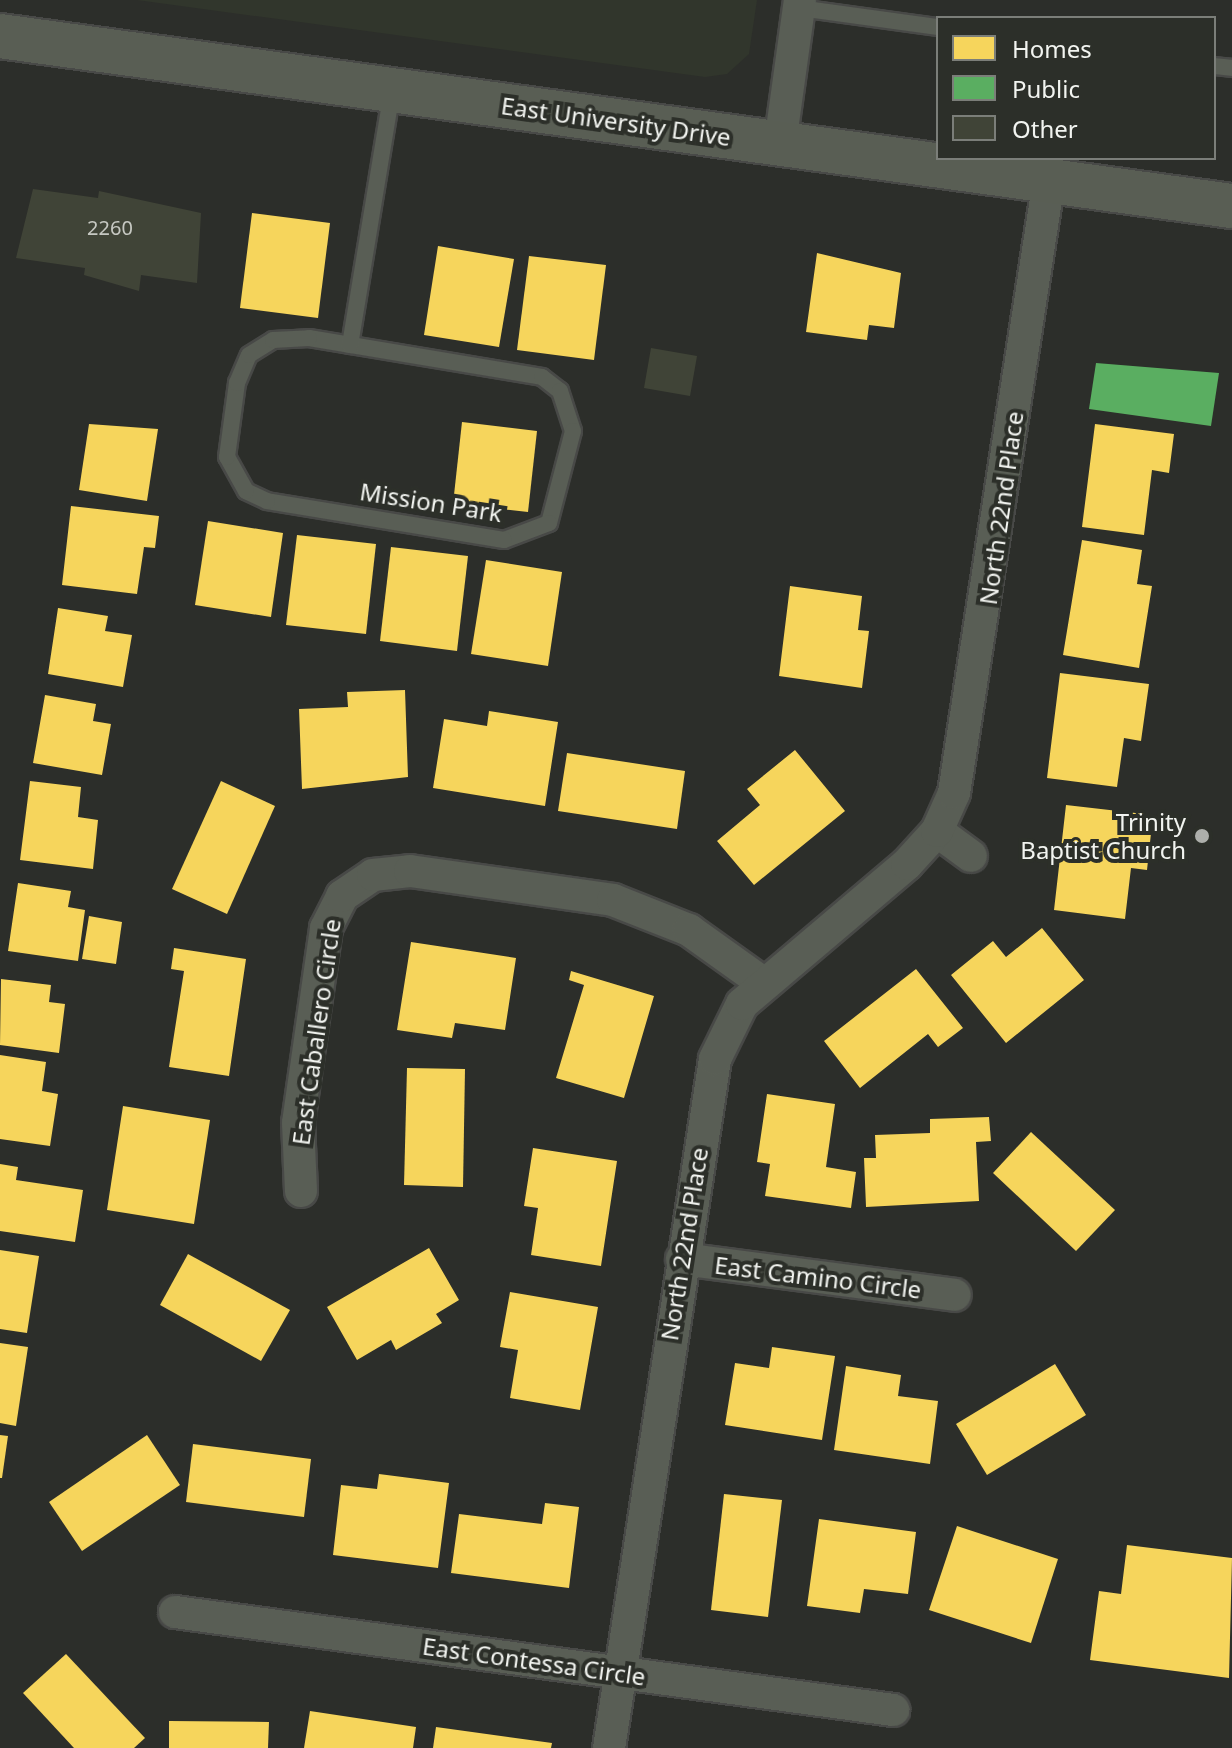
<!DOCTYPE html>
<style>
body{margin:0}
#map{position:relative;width:1232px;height:1748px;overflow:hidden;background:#2c2e2a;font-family:"Noto Sans",sans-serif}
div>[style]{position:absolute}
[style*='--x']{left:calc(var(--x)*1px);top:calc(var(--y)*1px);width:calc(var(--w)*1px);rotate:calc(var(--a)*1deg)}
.built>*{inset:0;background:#31362c}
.homes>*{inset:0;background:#f6d55c}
.public>*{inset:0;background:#5aae61}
.building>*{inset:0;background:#404437}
.roads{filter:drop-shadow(2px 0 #484947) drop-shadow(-2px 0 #484947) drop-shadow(0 2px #484947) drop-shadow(0 -2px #484947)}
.service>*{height:16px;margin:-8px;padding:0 8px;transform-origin:8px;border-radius:8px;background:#595e55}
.minor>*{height:32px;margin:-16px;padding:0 16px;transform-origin:16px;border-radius:16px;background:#595e55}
.secondary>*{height:44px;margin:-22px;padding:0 22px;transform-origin:22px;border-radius:22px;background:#595e54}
.dots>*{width:22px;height:22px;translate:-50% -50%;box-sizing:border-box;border:4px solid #2c2f29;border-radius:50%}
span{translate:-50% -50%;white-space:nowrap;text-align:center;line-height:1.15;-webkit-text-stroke:8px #2c2f29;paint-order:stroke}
.number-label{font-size:20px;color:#c6c8c2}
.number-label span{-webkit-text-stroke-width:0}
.street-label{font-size:24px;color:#f2f4f0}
.poi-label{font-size:24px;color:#f2f4f0}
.right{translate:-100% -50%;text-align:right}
.legend{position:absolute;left:936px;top:16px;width:280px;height:144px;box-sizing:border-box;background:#2c2f29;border:2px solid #7b7e79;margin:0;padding:10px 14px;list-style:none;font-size:24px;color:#f2f4f0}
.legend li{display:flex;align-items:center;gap:16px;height:40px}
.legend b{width:40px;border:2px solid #7b7e79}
</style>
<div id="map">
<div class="built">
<div style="clip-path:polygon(137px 0,757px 0,749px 54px,727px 74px,705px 77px)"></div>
</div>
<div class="homes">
<div style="clip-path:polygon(252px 213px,330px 223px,318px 318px,240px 308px)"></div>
<div style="clip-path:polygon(438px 246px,514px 259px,499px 347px,424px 335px)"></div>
<div style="clip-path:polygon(817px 253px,901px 273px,894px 328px,869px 325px,867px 340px,806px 332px)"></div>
<div style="clip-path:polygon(529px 256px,606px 265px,594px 360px,517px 350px)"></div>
<div style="clip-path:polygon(462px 422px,537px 431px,528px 512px,453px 504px)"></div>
<div style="clip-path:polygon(89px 424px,158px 429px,147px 501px,79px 490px)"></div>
<div style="clip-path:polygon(1095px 424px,1174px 434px,1169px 473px,1152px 470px,1144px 535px,1082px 527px)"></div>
<div style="clip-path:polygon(71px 506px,159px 516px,155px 548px,144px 547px,137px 594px,62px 585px)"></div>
<div style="clip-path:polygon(208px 521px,283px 533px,271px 617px,195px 605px)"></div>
<div style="clip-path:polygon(297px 535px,376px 544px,366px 634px,286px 625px)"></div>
<div style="clip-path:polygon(1082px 540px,1142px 550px,1137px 584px,1152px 586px,1139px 668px,1063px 655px)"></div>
<div style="clip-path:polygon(391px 547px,468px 556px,457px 651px,380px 641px)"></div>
<div style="clip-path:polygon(486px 560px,562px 572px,548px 666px,471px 654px)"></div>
<div style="clip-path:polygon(790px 586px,862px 596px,858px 630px,869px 631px,862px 688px,779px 676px)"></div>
<div style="clip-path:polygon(58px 608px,108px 616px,105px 631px,132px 635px,123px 687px,48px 674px)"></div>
<div style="clip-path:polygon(1060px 673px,1149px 684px,1141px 741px,1124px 738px,1117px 787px,1047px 778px)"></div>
<div style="clip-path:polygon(405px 690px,408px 777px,302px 789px,299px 709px,348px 707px,347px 692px)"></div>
<div style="clip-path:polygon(45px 695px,96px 704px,93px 721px,111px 724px,102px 775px,33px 763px)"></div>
<div style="clip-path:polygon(489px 711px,558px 722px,545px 806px,433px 788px,444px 719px,487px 726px)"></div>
<div style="clip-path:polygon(795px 750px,845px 811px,754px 885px,717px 841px,760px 805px,747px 789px)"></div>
<div style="clip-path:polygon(567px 753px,685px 771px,677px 829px,558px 811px)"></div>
<div style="clip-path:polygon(30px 781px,81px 787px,78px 817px,98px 820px,93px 869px,20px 860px)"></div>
<div style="clip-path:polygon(221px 781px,275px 806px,227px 914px,172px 889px)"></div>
<div style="clip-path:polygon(1066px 805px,1153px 815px,1147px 870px,1131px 868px,1125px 919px,1054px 910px)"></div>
<div style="clip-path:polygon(18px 883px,71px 891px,68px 907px,85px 910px,78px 961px,8px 951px)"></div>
<div style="clip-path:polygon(89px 916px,122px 922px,116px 964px,82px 959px)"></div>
<div style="clip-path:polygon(1042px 928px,1084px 980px,1006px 1043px,951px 975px,993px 941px,1006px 957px)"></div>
<div style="clip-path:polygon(411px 942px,516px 958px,505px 1030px,455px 1023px,452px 1038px,397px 1030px)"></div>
<div style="clip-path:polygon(174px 948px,246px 959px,229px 1076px,169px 1067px,184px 971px,171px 969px)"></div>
<div style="clip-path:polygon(916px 969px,963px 1028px,938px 1047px,928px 1034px,860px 1088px,824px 1041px)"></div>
<div style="clip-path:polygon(571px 971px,654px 996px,624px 1098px,556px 1078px,584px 985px,569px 980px)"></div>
<div style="clip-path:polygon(1px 979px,51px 985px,49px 1002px,65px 1004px,59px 1053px,0 1045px)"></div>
<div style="clip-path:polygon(0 1055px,46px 1062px,42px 1091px,58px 1094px,50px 1146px,0 1139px)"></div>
<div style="clip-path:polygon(407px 1068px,465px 1069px,463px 1187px,404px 1185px)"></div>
<div style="clip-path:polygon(767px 1094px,835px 1104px,826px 1167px,856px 1172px,851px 1208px,765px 1196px,770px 1164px,757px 1162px)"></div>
<div style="clip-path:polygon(123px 1106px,210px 1120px,194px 1224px,107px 1210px)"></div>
<div style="clip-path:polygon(989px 1117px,991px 1141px,976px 1142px,979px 1201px,866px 1207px,864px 1158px,876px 1158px,875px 1135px,930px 1133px,930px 1119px)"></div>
<div style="clip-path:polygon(1031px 1132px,1115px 1210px,1076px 1251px,993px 1173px)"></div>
<div style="clip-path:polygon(533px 1148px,617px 1161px,601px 1266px,531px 1255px,538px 1208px,524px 1206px)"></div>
<div style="clip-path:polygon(0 1164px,18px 1167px,16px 1180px,83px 1190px,75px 1242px,0 1231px)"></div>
<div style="clip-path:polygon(429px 1248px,459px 1300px,436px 1314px,442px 1323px,396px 1350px,391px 1340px,357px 1360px,327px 1307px)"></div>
<div style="clip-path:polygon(0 1250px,39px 1256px,27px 1333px,0 1329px)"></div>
<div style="clip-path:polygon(188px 1254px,290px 1310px,261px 1361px,160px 1305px)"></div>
<div style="clip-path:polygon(510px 1292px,598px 1307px,580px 1410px,510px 1398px,518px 1350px,500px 1347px)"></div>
<div style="clip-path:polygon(0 1343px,28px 1347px,16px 1426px,0 1423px)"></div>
<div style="clip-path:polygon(772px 1347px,835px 1356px,822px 1440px,725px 1425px,735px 1363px,769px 1368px)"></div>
<div style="clip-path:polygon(1055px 1364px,1086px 1415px,987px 1475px,956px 1424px)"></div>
<div style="clip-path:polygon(846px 1366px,901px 1375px,898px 1396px,938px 1401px,930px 1464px,834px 1450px)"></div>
<div style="clip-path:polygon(0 1435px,8px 1436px,2px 1478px,0 1478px)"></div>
<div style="clip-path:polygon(147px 1435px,180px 1485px,82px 1551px,49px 1502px)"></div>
<div style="clip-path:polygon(193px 1444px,311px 1459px,304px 1517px,186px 1502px)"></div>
<div style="clip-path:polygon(379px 1474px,449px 1483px,438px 1568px,333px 1555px,341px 1485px,377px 1489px)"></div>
<div style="clip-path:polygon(724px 1494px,782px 1500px,768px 1617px,711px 1610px)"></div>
<div style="clip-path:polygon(545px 1503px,579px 1507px,569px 1588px,451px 1573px,459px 1514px,542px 1524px)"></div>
<div style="clip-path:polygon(819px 1519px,916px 1532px,908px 1594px,864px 1589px,860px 1613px,807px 1606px)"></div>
<div style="clip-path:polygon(957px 1526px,1058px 1559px,1031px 1643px,929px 1610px)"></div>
<div style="clip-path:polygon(1127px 1545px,1232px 1558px,1229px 1678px,1090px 1660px,1099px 1591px,1121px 1594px)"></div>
<div style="clip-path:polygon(66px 1654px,145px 1738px,134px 1748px,74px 1748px,23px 1693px)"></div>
<div style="clip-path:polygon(310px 1711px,416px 1727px,413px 1748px,304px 1748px)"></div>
<div style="clip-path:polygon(169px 1721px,269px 1722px,268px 1748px,169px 1748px)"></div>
<div style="clip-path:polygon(436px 1727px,552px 1743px,551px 1748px,433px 1748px)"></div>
</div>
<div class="public">
<div style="clip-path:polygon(1096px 363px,1219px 373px,1211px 426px,1089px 409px)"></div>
</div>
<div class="building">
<div style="clip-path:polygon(33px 189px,98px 198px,99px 191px,201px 213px,197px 283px,141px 275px,139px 291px,84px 275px,85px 268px,16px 258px)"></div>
<div style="clip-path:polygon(651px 348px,697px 356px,690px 396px,644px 388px)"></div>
</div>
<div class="roads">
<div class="service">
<div style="--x:799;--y:8;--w:140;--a:7.8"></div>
<div style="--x:1214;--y:66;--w:18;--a:6"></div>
<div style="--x:309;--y:338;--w:236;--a:9.5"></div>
<div style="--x:542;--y:377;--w:23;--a:38"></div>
<div style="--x:560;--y:391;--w:42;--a:72"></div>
<div style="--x:573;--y:431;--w:95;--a:104.6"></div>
<div style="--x:549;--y:523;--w:48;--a:159.3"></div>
<div style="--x:504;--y:540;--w:240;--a:-170.7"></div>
<div style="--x:267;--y:501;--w:23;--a:-155"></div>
<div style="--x:246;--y:491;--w:39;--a:-119"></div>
<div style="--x:227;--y:457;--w:75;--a:-82.3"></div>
<div style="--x:237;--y:383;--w:30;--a:-67"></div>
<div style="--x:249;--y:355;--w:28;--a:-32"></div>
<div style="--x:273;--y:340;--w:36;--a:-3"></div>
<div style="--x:350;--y:345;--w:258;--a:-80.6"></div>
</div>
<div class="minor">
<div style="--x:780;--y:144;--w:145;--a:-82.1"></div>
<div style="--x:937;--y:831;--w:42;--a:36.3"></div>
<div style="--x:301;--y:1191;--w:68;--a:-92.5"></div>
<div style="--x:298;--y:1123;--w:197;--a:-81.8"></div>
<div style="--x:326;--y:928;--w:36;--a:-63"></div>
<div style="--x:342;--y:896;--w:37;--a:-34"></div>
<div style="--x:373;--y:875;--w:37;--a:-6"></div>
<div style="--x:410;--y:871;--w:205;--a:8.1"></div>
<div style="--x:613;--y:900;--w:82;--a:21.5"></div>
<div style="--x:689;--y:930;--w:91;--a:35.6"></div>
<div style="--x:682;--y:1259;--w:275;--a:7.5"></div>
<div style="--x:175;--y:1612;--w:725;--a:7.77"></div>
<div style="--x:609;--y:1748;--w:697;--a:-81.25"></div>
<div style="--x:715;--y:1059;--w:61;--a:-63.9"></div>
<div style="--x:742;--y:1004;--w:216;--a:-40.3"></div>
<div style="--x:907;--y:864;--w:45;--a:-47.7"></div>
<div style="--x:937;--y:831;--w:42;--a:-65.9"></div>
<div style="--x:954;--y:793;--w:620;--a:-81.19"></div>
</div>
<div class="secondary">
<div style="--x:0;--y:36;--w:1244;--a:7.86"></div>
</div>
</div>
<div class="dots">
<div style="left:1202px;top:836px;background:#adafab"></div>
</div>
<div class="number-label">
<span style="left:110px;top:227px">2260</span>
</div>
<div class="street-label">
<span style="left:616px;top:121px;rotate:8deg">East University Drive</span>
<span style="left:431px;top:502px;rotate:9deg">Mission Park</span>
<span style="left:1001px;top:508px;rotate:-82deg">North 22nd Place</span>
<span style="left:316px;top:1032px;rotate:-82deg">East Caballero Circle</span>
<span style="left:684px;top:1244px;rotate:-81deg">North 22nd Place</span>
<span style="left:818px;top:1277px;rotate:7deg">East Camino Circle</span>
<span style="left:534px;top:1661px;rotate:8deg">East Contessa Circle</span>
</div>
<div class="poi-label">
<span class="right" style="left:1186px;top:836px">Trinity<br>Baptist Church</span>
</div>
<ul class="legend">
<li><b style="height:22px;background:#f6d55c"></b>Homes</li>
<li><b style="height:22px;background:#5aae61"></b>Public</li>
<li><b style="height:22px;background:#404437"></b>Other</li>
</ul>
</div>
